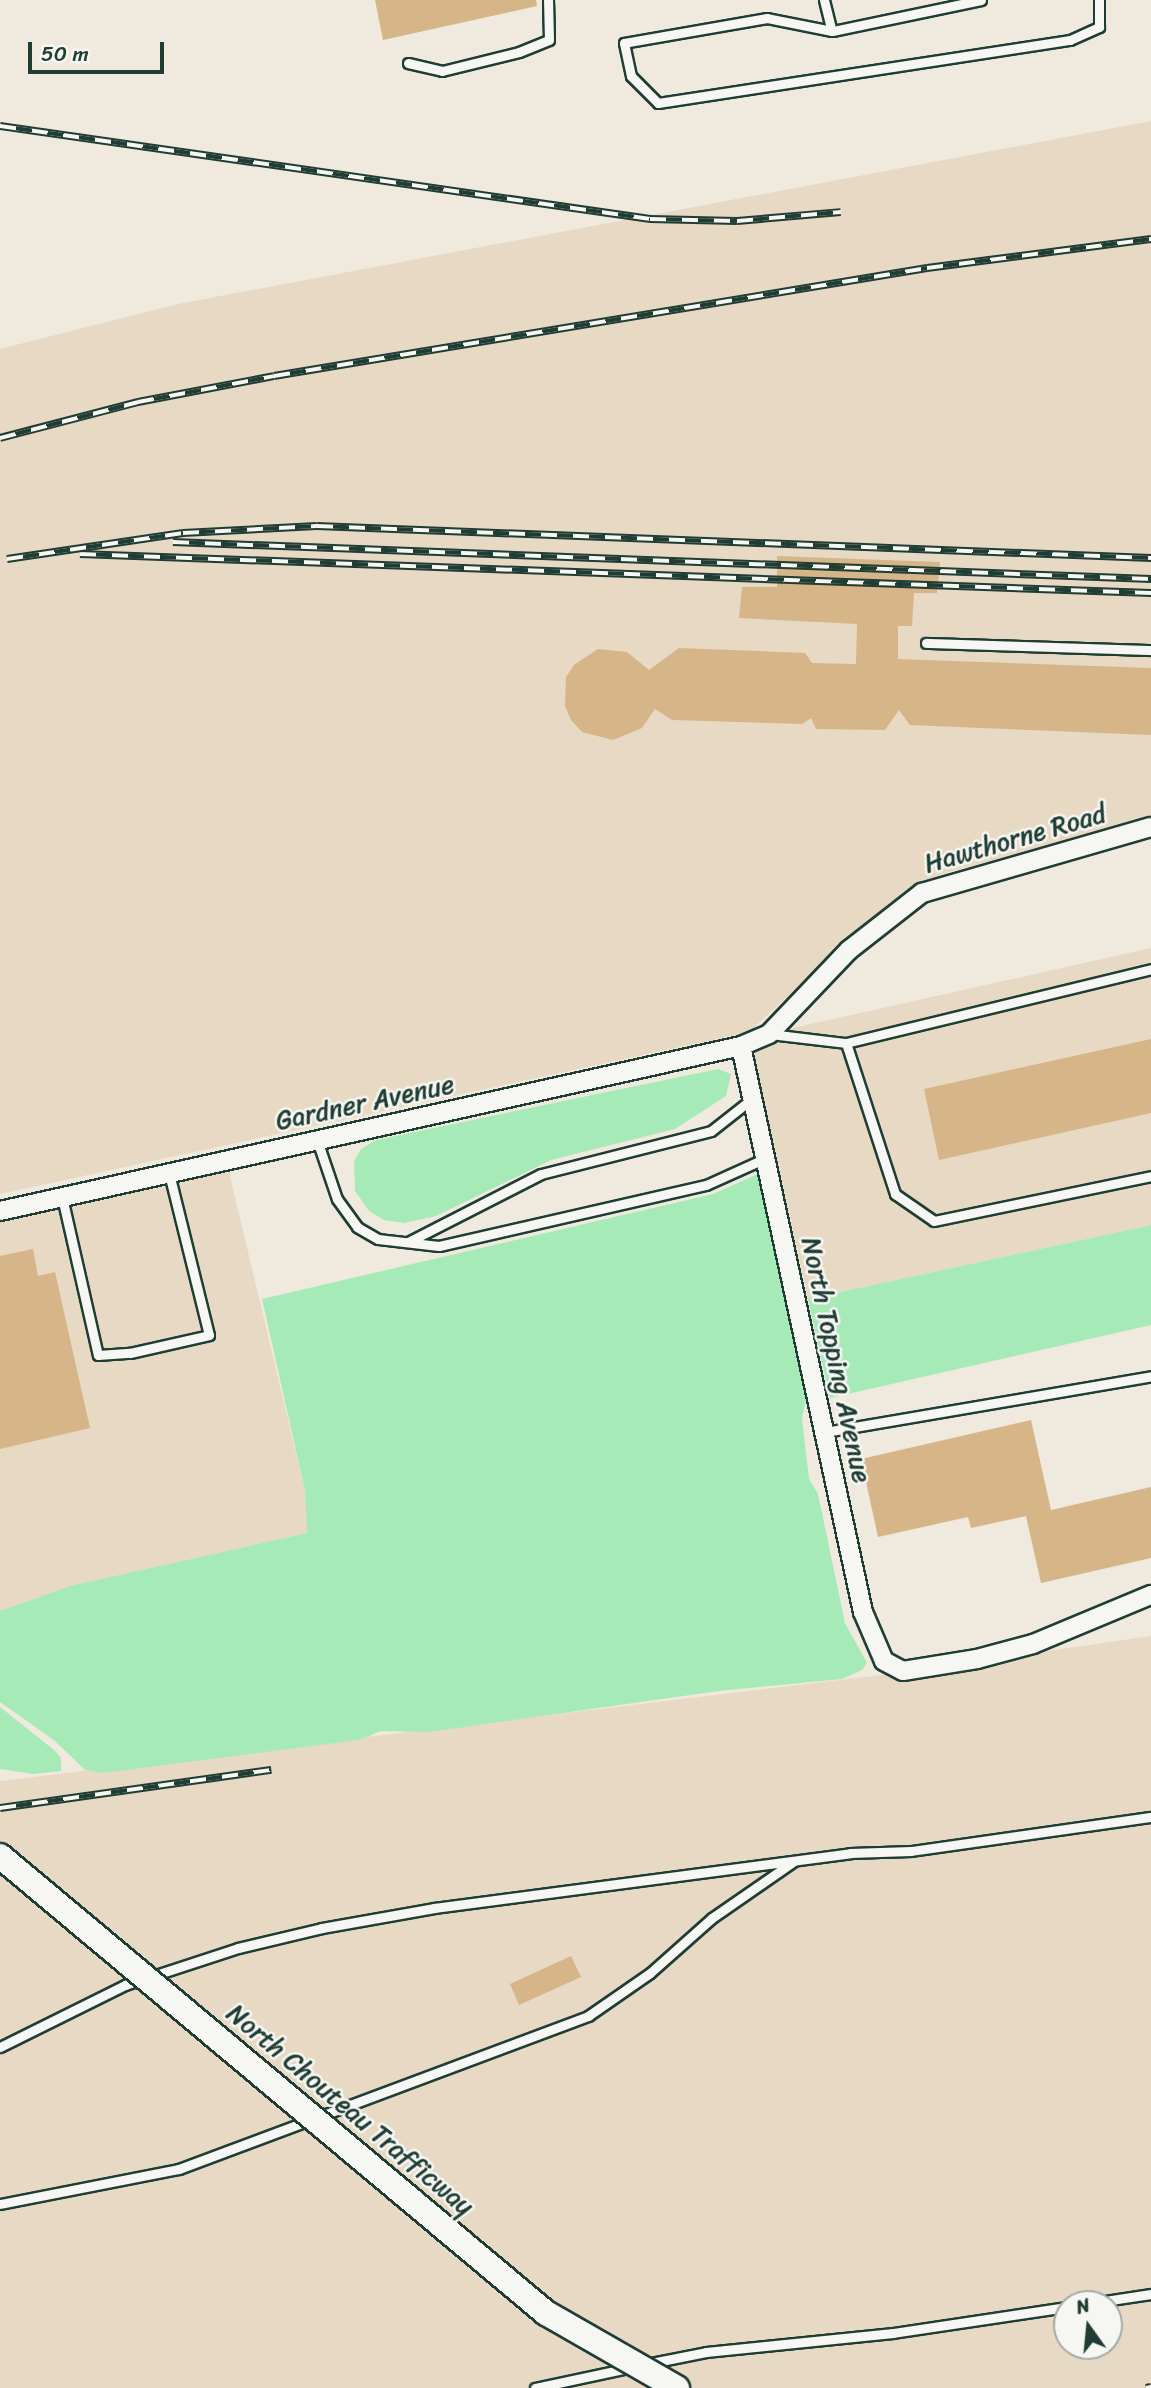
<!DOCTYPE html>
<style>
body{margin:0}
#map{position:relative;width:1151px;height:2388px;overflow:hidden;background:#f0e9dd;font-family:Sriracha,sans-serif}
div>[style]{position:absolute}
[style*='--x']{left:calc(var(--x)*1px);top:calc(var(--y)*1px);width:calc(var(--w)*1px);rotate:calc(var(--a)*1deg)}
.built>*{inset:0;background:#e8d9c4}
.green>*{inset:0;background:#a6ebb7}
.building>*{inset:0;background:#d6b589}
.roads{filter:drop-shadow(2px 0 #1f3d34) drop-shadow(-2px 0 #1f3d34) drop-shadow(0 2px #1f3d34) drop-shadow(0 -2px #1f3d34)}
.service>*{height:9px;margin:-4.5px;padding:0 4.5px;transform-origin:4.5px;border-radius:4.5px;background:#f6f6f2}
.minor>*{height:18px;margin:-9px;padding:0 9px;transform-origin:9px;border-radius:9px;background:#f6f6f2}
.rail>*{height:8px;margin-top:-4px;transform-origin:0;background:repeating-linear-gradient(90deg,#f6f6f2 0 16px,#1f3d34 0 32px);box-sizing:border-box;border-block:2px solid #1f3d34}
.bridges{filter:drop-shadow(2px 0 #1f3d34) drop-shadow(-2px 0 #1f3d34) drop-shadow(0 2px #1f3d34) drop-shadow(0 -2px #1f3d34)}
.secondary-bridge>*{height:24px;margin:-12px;padding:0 12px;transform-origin:12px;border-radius:12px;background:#f6f6f2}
span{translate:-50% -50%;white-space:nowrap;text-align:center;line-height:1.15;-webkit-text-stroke:5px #f6f6f2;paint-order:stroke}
.street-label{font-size:26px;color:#1f3d34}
.north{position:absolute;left:1053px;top:2290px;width:70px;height:70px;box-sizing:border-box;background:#f6f6f2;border:2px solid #a0aca6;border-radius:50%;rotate:345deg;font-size:19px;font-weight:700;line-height:28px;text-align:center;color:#1f3d34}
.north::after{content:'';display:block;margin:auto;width:24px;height:32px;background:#1f3d34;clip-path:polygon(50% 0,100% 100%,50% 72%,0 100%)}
.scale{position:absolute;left:28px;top:42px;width:136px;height:32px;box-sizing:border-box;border:4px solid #1f3d34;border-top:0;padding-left:9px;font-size:21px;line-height:24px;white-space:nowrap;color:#1f3d34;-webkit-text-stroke:5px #f6f6f2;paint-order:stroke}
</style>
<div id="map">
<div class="built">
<div style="clip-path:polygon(1151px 121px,1151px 818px,945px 873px,891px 901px,749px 1032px,0 1194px,0 349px,178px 304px)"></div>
<div style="clip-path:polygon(1151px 948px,1151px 1225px,808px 1299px,753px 1049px,784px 1030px)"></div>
<div style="clip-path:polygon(229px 1172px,305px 1491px,307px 1533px,71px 1586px,0 1611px,0 1223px)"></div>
<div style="clip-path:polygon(evenodd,1151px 1636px,1151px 2388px,0 2388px,0 1781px,873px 1676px,1151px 1636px,1067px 2304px,1109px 2304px,1109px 2346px,1067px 2346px,1067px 2304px)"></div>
</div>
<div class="green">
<div style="clip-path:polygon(718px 1069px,731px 1074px,726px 1096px,675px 1129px,551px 1160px,436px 1216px,404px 1223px,384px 1220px,369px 1211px,355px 1191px,354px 1161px,361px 1149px,376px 1140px)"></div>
<div style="clip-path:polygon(760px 1173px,806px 1400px,802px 1418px,809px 1479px,818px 1494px,845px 1623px,867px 1663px,862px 1670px,842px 1679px,719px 1691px,429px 1732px,381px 1731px,359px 1740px,103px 1773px,85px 1770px,55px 1741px,0 1702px,0 1611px,70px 1586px,307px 1533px,305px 1491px,262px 1299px,713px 1194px)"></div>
<div style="clip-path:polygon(1151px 1225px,1151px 1325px,830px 1398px,808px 1299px)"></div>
<div style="clip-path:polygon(0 1707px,54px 1750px,61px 1758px,61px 1771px,33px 1774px,0 1769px)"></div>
</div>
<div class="building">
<div style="clip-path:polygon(375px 0,536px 0,537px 6px,383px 40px)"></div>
<div style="clip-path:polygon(777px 556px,940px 562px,937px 593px,914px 593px,912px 626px,898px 626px,898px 659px,1151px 668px,1151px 735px,910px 725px,899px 710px,885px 730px,816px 729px,811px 718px,802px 724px,672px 720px,655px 709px,642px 728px,613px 740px,582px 732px,571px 720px,565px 706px,566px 677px,574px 665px,598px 649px,627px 652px,649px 670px,679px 648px,805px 653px,812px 663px,856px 664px,857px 624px,739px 618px,742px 587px,777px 587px)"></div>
<div style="clip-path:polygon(1151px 1039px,1151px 1113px,939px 1160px,924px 1089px)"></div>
<div style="clip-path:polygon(33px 1249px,38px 1276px,55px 1272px,90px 1428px,0 1449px,0 1256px)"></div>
<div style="clip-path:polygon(1031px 1420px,1051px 1510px,1151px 1487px,1151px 1558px,1041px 1583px,1026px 1516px,971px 1528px,968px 1517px,878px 1537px,861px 1459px)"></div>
<div style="clip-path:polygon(571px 1956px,581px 1977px,519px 2005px,510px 1984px)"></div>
</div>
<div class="roads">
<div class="service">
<div style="--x:824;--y:0;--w:32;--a:76"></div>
<div style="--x:981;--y:0;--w:152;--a:168.2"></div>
<div style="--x:832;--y:31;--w:66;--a:-168.7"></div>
<div style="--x:767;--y:18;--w:145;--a:170.1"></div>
<div style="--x:624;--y:43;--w:34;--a:78"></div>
<div style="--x:631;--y:76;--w:38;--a:45"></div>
<div style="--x:658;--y:103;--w:417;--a:-8.7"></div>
<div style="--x:1070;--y:40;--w:32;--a:-24"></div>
<div style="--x:1099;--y:27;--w:27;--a:-90"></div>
<div style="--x:408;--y:63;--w:35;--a:13"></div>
<div style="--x:442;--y:71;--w:79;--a:-13.9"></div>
<div style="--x:519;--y:52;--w:32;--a:-22"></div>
<div style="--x:549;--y:40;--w:40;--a:-91.4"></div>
<div style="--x:926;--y:643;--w:225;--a:1.8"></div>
<div style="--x:770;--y:1034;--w:77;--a:6.8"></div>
<div style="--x:846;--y:1043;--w:314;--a:-13.6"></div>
<div style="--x:846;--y:1043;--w:159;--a:72"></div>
<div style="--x:895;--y:1194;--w:47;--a:34.7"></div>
<div style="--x:934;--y:1221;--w:222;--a:-11.7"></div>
<div style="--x:317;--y:1140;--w:62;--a:71.3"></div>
<div style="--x:337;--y:1199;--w:34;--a:54"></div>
<div style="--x:357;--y:1227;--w:24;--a:30"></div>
<div style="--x:378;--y:1239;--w:61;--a:6.5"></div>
<div style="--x:439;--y:1246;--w:274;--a:-12.9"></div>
<div style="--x:706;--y:1185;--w:66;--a:-24.2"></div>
<div style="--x:62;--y:1197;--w:162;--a:77.2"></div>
<div style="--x:98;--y:1355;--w:32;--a:-4"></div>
<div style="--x:130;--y:1353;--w:81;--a:-12.8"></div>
<div style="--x:209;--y:1335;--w:167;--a:-103.9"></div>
<div style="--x:408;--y:1242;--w:149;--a:-27.1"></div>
<div style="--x:541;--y:1174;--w:175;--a:-14.2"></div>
<div style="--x:711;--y:1131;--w:53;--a:-38.2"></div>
<div style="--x:825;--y:1432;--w:331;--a:-9.7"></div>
<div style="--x:0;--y:2047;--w:140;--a:-26.4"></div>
<div style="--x:125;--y:1985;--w:119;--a:-18.1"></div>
<div style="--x:238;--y:1948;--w:86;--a:-13.4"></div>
<div style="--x:322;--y:1928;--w:114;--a:-10.1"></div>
<div style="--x:434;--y:1908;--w:420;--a:-7.5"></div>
<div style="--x:850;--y:1853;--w:61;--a:-1.9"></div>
<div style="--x:911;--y:1851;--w:242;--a:-8.1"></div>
<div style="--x:0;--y:2204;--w:182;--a:-11.1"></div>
<div style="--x:179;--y:2169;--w:437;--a:-20.5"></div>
<div style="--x:588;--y:2016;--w:75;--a:-34.7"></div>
<div style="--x:650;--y:1973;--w:83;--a:-41.6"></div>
<div style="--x:712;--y:1918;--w:98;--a:-34.7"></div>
<div style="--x:1085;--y:2304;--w:67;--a:-8.6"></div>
<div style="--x:646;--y:2364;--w:61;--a:-11.3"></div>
<div style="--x:706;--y:2352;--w:188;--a:-5.8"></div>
<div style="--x:893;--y:2333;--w:176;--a:-8.5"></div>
<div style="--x:535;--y:2388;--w:100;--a:-12.1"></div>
</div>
<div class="minor">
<div style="--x:741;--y:1046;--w:579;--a:77.84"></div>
<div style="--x:863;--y:1612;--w:53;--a:66.8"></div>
<div style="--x:884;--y:1661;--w:21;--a:28"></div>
<div style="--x:903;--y:1671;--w:75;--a:-9.2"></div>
<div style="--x:977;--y:1659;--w:58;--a:-15"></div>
<div style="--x:1033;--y:1644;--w:128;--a:-22.6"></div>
<div style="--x:0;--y:1211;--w:759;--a:-12.55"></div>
<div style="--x:741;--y:1046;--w:30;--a:-23"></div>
<div style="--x:769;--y:1034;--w:116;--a:-46.4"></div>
<div style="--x:849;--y:950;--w:93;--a:-38"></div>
<div style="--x:922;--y:893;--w:238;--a:-16.1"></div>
</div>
</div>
<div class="rail">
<div style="--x:0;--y:126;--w:657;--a:8.14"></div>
<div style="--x:650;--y:219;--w:87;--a:1.3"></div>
<div style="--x:737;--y:221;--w:104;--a:-4.9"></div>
<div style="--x:0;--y:438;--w:143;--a:-14.6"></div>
<div style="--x:138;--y:402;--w:138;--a:-10.8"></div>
<div style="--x:274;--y:376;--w:662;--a:-9.39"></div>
<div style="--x:927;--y:268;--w:226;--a:-7.4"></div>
<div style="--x:173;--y:542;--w:979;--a:2.17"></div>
<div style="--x:80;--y:554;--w:1072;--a:2.09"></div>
<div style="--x:7;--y:559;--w:178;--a:-8.4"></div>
<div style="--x:183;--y:533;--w:134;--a:-3"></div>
<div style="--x:317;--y:526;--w:835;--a:2.2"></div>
<div style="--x:0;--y:1808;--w:274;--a:-8"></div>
<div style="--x:1146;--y:2388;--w:5;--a:-11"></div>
</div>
<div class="bridges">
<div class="secondary-bridge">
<div style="--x:0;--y:1856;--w:712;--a:39.93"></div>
<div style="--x:546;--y:2313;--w:151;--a:29.8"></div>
</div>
</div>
<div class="street-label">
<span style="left:1015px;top:839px;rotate:-16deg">Hawthorne Road</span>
<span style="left:365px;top:1103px;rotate:-12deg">Gardner Avenue</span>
<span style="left:836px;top:1360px;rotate:78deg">North Topping Avenue</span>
<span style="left:350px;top:2110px;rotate:40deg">North Chouteau Trafficway</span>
</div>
<div class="north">N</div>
<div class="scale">50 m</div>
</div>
